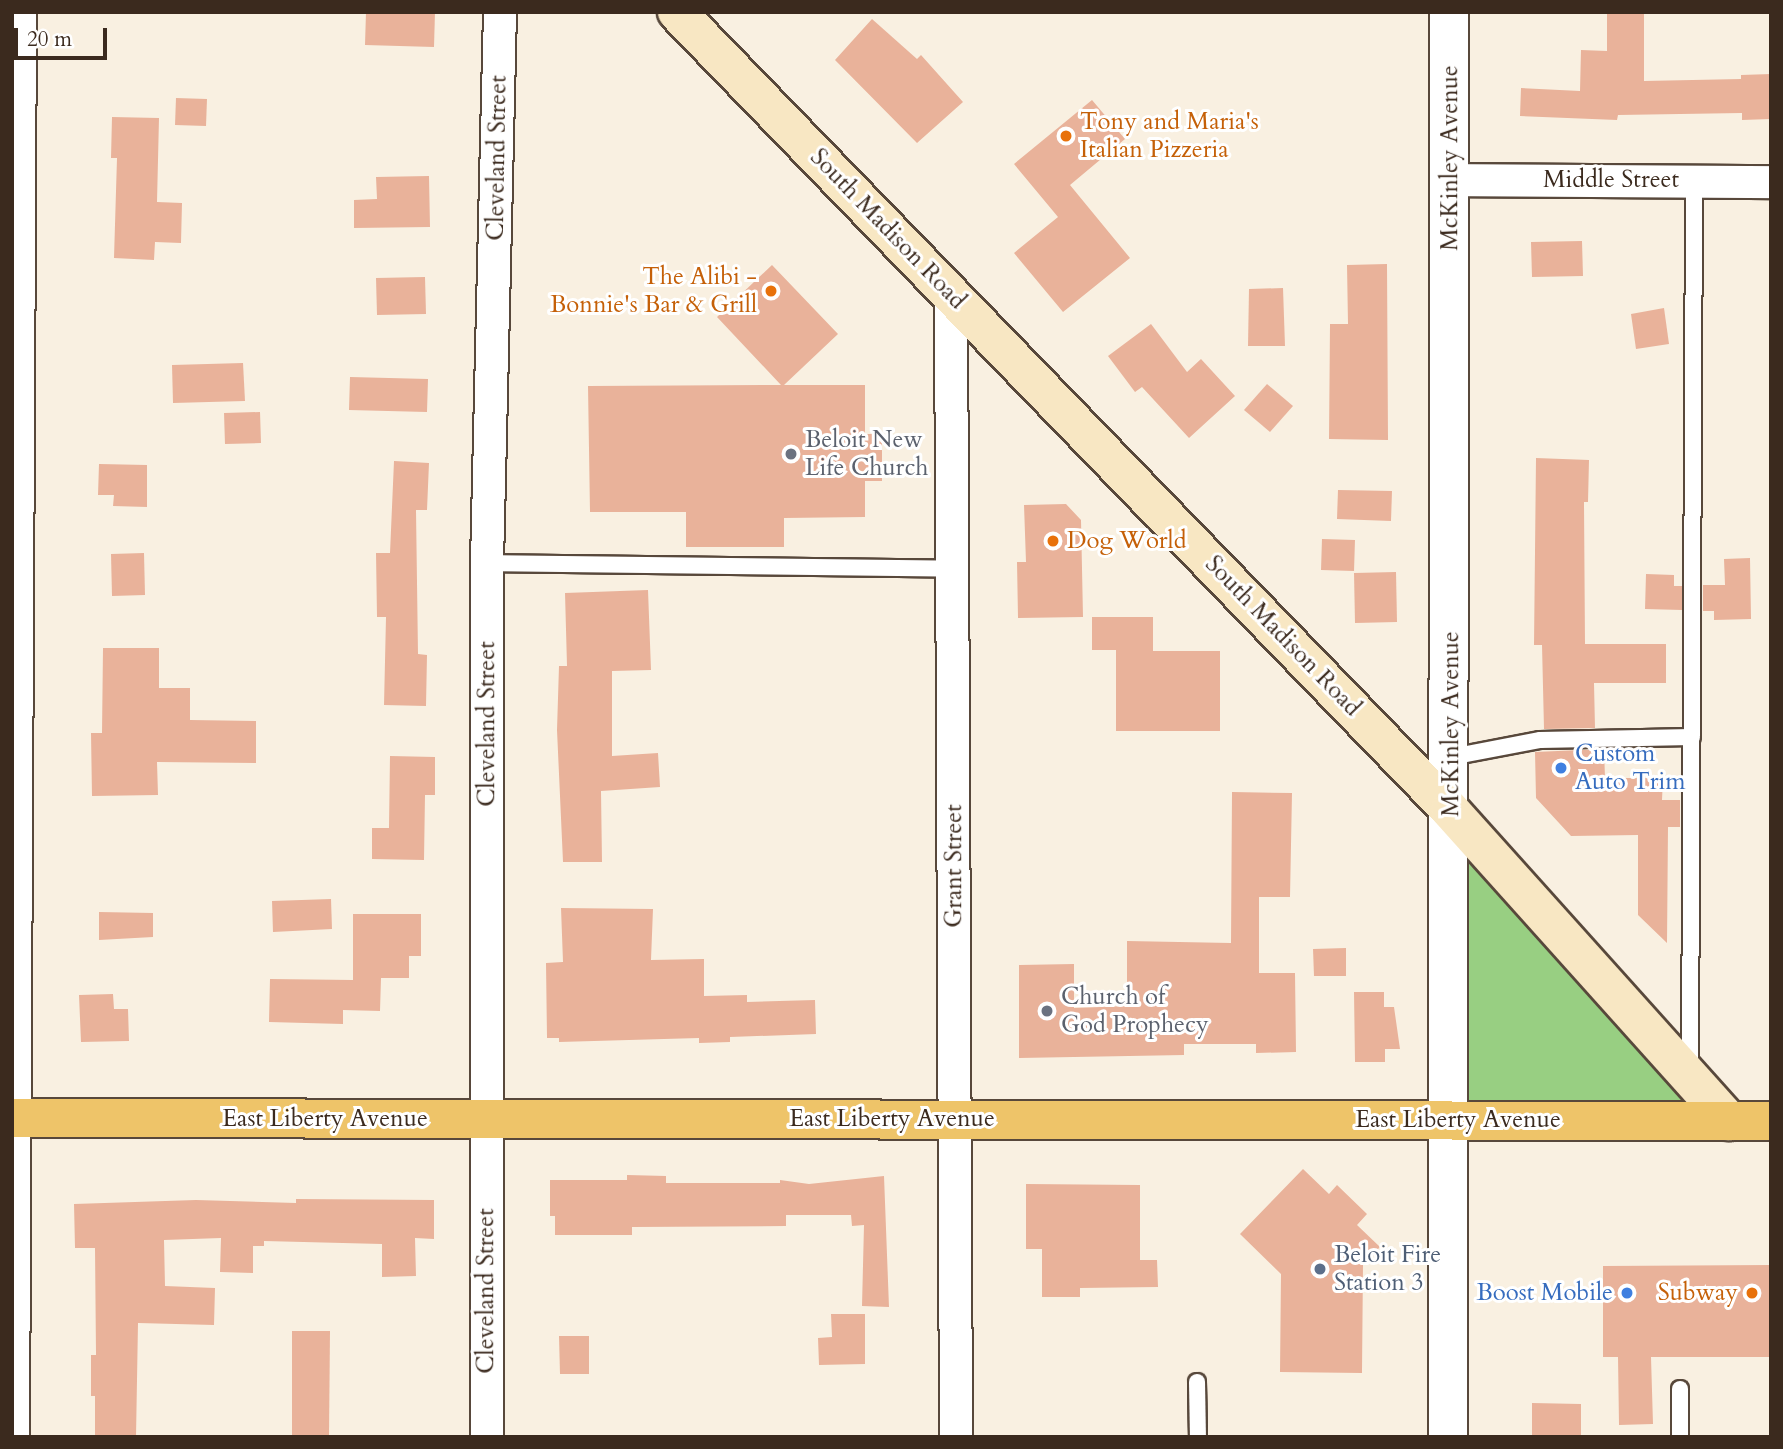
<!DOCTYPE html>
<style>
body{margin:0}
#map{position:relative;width:1783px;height:1449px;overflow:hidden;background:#f9f0e1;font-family:Cardo,serif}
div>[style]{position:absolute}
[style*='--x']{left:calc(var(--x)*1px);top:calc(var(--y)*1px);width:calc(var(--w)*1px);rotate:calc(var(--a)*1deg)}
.green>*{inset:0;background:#98cf82}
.building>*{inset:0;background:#e9b29a}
.roads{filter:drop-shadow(2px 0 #58483b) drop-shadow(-2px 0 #58483b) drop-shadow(0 2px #58483b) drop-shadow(0 -2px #58483b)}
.service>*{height:16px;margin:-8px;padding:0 8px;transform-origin:8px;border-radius:8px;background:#fff}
.minor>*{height:32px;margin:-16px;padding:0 16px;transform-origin:16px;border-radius:16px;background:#fff}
.tertiary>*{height:38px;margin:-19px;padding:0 19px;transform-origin:19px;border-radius:19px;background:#fff}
.secondary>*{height:38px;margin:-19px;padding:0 19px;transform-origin:19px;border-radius:19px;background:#f8e7c3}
.primary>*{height:38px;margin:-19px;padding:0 19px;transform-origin:19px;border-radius:19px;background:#eec469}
.dots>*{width:19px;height:19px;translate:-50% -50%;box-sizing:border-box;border:4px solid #fff;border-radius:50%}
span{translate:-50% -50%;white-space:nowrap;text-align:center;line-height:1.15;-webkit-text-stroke:6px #fff;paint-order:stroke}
.food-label{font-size:24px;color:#c56008}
.left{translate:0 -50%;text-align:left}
.right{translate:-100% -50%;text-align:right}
.street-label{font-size:24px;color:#3b2a1e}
.worship-label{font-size:24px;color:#5b616d}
.shop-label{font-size:24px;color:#366cbe}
.service-label{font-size:24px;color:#4e5e75}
.frame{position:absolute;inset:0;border:14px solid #3b2a1e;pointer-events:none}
.scale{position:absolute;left:14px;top:28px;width:93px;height:32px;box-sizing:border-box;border:4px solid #3b2a1e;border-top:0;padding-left:9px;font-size:21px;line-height:24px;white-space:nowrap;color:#3b2a1e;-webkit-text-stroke:5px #fff;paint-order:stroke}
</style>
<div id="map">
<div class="green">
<div style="clip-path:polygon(1450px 810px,1729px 1121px,1449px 1120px)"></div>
</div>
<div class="building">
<div style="clip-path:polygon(366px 12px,435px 12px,434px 47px,365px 45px)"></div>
<div style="clip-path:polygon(1607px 12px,1644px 12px,1644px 81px,1741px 79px,1741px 75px,1771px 74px,1771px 119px,1742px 120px,1742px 113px,1618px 115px,1617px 120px,1520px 116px,1521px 88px,1580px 91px,1581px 50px,1607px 51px)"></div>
<div style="clip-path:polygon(872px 19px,917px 59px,921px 55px,963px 102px,917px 143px,835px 60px)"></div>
<div style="clip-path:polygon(176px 98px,207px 99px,206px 126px,175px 125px)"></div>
<div style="clip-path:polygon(1092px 100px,1125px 139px,1070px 185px,1130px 258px,1063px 312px,1014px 253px,1058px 217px,1014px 164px)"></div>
<div style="clip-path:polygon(112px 117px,159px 118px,157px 202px,182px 203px,181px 243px,155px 242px,154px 260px,114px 258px,117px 158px,111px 158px)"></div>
<div style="clip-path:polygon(429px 176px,430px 227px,354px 228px,354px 200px,377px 199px,376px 177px)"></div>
<div style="clip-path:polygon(1582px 241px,1583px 276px,1532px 277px,1531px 242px)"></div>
<div style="clip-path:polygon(1387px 264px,1388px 440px,1329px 439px,1330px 324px,1348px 324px,1347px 265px)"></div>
<div style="clip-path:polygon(772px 265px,838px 334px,784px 385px,865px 385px,865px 434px,882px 434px,882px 481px,865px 481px,865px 517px,784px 518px,784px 547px,686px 547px,686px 512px,590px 512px,588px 386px,781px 385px,717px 317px)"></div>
<div style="clip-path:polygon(425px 277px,426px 314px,377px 315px,376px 278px)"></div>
<div style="clip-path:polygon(1283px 288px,1285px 346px,1248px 346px,1249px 289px)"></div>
<div style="clip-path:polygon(1664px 308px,1669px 344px,1636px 349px,1631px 314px)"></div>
<div style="clip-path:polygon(1151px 324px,1187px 372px,1201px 359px,1235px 396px,1189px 438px,1142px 387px,1135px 392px,1108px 356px)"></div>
<div style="clip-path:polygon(243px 363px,245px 401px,173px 403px,172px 365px)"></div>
<div style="clip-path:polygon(350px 377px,428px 379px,427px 412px,349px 410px)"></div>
<div style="clip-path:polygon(1267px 384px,1293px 406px,1270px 432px,1244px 410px)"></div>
<div style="clip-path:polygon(260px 412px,261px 443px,225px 444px,224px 413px)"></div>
<div style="clip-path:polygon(1536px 458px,1589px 460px,1588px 502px,1584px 502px,1585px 644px,1666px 644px,1666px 683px,1594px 683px,1595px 728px,1544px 729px,1542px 645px,1534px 645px)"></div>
<div style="clip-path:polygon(394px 461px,429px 463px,427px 510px,416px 510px,418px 654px,427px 655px,426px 706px,384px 705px,386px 617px,377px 617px,376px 553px,390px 553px)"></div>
<div style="clip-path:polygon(99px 464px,147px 465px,147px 507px,113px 506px,114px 495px,98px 495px)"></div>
<div style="clip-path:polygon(1338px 490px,1392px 491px,1391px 521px,1337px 519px)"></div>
<div style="clip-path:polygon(1066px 504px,1081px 520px,1083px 617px,1018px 618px,1017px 562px,1026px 562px,1024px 505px)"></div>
<div style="clip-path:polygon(1322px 539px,1355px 540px,1354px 571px,1321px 570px)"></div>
<div style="clip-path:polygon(144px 553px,145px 595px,112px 596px,111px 554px)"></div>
<div style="clip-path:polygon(1750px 558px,1751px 619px,1714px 620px,1714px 611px,1703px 611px,1703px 585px,1725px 585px,1724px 559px)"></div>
<div style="clip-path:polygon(1396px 572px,1397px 622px,1355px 623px,1354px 573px)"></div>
<div style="clip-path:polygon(1646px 574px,1674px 575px,1674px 586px,1682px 586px,1682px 610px,1645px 609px)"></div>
<div style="clip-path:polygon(648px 590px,651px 670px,612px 671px,612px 756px,658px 753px,660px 787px,601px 791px,602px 862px,563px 862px,557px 730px,559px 666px,567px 666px,565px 593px)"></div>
<div style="clip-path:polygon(1092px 617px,1153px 617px,1153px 651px,1220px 651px,1220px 731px,1116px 731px,1116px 650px,1092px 650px)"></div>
<div style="clip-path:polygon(103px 648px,159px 648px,159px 688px,190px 688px,190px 720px,256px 721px,256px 763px,157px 762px,158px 795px,92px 796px,91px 733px,102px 733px)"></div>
<div style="clip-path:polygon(1604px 749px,1605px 778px,1663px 778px,1662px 800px,1680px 800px,1680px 827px,1668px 827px,1667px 943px,1638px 915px,1638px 835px,1571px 836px,1536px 798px,1535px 752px)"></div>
<div style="clip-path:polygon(390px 756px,435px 757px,435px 795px,425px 795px,424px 860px,372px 859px,372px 828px,389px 828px)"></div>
<div style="clip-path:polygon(1232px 792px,1292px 793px,1290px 897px,1259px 897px,1259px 973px,1295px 973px,1296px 1052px,1256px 1053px,1256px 1044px,1184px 1044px,1184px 1055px,1019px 1058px,1019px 965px,1074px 964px,1074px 1008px,1127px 1006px,1127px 941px,1231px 943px)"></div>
<div style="clip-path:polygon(331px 899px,332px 929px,273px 932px,272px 901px)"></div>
<div style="clip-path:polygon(561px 908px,653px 909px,651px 960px,704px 959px,704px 996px,747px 995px,747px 1002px,815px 1000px,816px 1034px,730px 1037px,730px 1042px,699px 1043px,699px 1038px,559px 1042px,559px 1038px,547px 1038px,546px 963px,563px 962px)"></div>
<div style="clip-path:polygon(99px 912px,153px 913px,153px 937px,99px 940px)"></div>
<div style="clip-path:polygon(353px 914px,421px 914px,421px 956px,409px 956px,409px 978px,381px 978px,380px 1011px,343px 1010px,343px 1024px,269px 1022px,270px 979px,353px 980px)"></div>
<div style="clip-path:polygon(1346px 948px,1346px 976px,1314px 976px,1313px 949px)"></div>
<div style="clip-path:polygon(1354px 992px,1384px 992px,1384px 1007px,1394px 1007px,1400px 1049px,1385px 1049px,1385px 1062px,1355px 1062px)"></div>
<div style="clip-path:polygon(113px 994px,114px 1009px,128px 1009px,129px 1041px,81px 1042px,79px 995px)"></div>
<div style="clip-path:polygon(1303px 1169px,1329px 1194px,1337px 1185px,1367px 1214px,1357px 1225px,1380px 1247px,1363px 1264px,1362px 1373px,1280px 1372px,1281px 1274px,1240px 1234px)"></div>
<div style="clip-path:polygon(627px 1175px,666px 1176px,666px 1183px,780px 1183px,780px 1180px,809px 1184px,884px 1176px,889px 1307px,862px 1306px,864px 1225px,852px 1226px,851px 1215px,786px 1215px,786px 1226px,632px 1227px,632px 1235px,555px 1235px,555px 1216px,550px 1216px,550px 1180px,627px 1180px)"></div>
<div style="clip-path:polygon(1026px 1184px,1140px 1185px,1140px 1260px,1157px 1260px,1158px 1287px,1080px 1288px,1080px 1297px,1042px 1297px,1042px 1249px,1026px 1249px)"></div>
<div style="clip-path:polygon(296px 1199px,434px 1200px,434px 1239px,415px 1238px,416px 1276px,382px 1277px,382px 1244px,264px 1241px,264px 1246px,253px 1246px,253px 1273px,220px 1272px,221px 1238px,164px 1240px,165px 1286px,215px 1288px,214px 1325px,138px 1323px,136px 1437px,95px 1437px,95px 1396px,91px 1396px,91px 1355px,96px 1355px,95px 1248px,75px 1248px,74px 1204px,196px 1200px,296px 1203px)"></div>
<div style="clip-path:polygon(1771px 1265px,1771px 1357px,1651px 1357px,1653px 1424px,1619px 1425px,1618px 1357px,1603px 1357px,1603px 1266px)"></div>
<div style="clip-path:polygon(831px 1314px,865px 1314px,865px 1364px,819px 1365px,818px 1338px,832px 1337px)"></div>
<div style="clip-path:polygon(292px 1331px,330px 1331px,329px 1437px,292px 1437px)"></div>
<div style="clip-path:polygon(559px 1336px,589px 1336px,589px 1374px,560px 1374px)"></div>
<div style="clip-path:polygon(1532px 1403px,1581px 1404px,1581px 1437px,1532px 1437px)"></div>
</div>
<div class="roads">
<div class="service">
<div style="--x:487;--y:563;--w:465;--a:0.7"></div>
<div style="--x:1451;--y:757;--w:91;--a:-10.8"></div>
<div style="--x:1540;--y:740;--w:152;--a:-1.1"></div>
<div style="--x:1690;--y:1070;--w:889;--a:-89.74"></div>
<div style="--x:1197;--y:1382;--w:55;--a:89"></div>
<div style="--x:1680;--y:1389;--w:48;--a:90"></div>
</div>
<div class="minor">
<div style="--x:1451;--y:180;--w:320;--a:0.4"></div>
<div style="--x:951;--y:295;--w:1142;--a:89.75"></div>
<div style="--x:13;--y:1437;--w:1425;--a:-89.72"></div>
<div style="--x:487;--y:1437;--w:874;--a:-90"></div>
<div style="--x:487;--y:563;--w:551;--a:-88.65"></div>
</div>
<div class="tertiary">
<div style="--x:1448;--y:1437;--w:1425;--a:-89.96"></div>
</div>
<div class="secondary">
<div style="--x:677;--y:12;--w:1111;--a:45.91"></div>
<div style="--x:1450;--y:810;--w:418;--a:48.1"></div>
</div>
<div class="primary">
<div style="--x:12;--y:1118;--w:1759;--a:0.1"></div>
</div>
</div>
<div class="dots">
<div style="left:1066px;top:136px;background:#e8710a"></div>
<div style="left:771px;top:291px;background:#e8710a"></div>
<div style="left:791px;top:454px;background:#6b7280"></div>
<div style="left:1053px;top:541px;background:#e8710a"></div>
<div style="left:1561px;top:768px;background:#3f7fe0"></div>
<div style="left:1047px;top:1011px;background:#6b7280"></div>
<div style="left:1320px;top:1269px;background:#5c6f8a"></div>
<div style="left:1627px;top:1293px;background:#3f7fe0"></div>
<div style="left:1752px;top:1293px;background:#e8710a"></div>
</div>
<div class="food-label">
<span class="left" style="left:1080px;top:136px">Tony and Maria's<br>Italian Pizzeria</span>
<span class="right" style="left:757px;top:291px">The Alibi -<br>Bonnie's Bar &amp; Grill</span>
<span class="left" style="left:1067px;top:541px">Dog World</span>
<span class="right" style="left:1738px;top:1293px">Subway</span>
</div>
<div class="street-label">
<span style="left:497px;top:158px;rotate:-89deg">Cleveland Street</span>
<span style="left:1450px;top:158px;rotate:-90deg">McKinley Avenue</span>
<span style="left:1611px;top:180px">Middle Street</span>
<span style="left:888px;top:229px;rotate:46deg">South Madison Road</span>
<span style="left:1283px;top:636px;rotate:46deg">South Madison Road</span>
<span style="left:487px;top:724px;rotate:-90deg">Cleveland Street</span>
<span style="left:1451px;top:724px;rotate:-90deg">McKinley Avenue</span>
<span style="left:954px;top:866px;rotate:-90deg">Grant Street</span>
<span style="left:325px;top:1119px">East Liberty Avenue</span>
<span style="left:892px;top:1119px">East Liberty Avenue</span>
<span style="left:1458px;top:1120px">East Liberty Avenue</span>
<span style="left:486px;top:1291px;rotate:-90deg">Cleveland Street</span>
</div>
<div class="worship-label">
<span class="left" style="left:805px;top:454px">Beloit New<br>Life Church</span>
<span class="left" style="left:1061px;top:1011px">Church of<br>God Prophecy</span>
</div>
<div class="shop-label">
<span class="left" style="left:1575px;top:768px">Custom<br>Auto Trim</span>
<span class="right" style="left:1613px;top:1293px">Boost Mobile</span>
</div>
<div class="service-label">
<span class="left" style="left:1334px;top:1269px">Beloit Fire<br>Station 3</span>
</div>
<div class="frame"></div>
<div class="scale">20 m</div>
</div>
